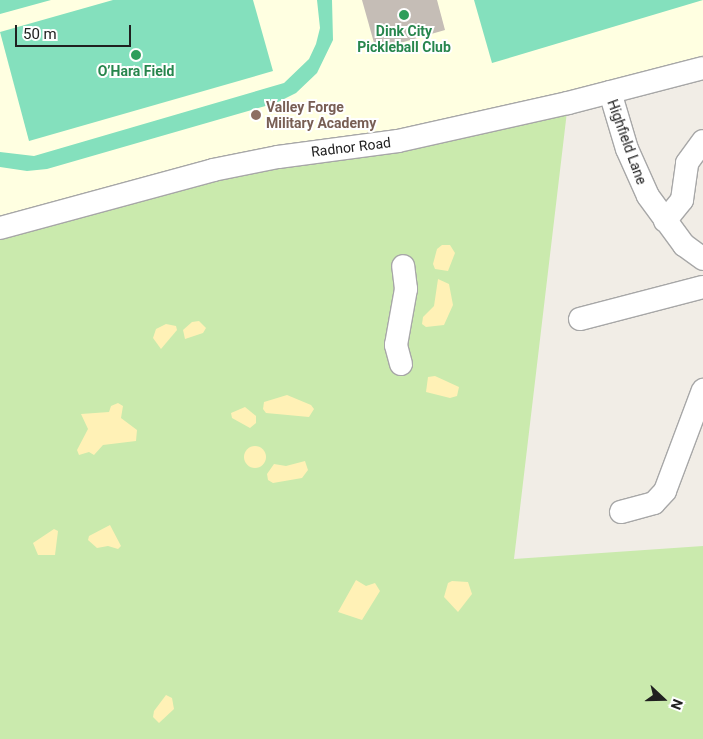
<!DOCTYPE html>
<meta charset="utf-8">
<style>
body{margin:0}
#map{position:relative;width:703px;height:739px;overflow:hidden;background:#f1ede6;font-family:Roboto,sans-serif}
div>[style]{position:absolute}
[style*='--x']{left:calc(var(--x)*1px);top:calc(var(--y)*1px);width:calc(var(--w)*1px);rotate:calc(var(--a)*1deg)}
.education>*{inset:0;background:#ffffe1}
.grass>*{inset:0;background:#caeaad}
.sand>*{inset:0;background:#fff1b6}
.round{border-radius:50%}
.pitch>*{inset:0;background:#84e0bd}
.building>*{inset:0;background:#c5bdb6}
.roads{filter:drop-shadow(1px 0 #a7a7a7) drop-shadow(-1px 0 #a7a7a7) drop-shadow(0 1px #a7a7a7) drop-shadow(0 -1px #a7a7a7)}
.minor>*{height:22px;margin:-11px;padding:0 11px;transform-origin:11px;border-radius:11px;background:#fff}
.dots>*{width:14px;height:14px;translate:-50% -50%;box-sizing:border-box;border:2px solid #fff;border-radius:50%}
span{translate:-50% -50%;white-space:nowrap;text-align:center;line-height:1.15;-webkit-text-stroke:4px #fff;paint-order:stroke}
.leisure-label{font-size:14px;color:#27864d;font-weight:700}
.education-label{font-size:14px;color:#785e54;font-weight:700}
.left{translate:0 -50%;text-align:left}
.street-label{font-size:14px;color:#202020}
.north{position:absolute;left:638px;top:674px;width:50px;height:50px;-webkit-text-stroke:4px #fff;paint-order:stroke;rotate:111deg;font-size:14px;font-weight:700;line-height:20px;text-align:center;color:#202020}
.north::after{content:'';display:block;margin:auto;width:18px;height:22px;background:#202020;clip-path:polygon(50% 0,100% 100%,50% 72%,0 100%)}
.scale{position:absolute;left:15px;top:25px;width:116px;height:22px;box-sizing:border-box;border:2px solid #202020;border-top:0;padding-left:6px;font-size:15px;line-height:18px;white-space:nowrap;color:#202020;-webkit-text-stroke:4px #fff;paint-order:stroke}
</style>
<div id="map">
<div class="education">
<div style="clip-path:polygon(0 0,703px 0,703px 68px,0 228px)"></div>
</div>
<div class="grass">
<div style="clip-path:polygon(568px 103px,514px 559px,703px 546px,703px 739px,0 739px,0 228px)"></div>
</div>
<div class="sand">
<div style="clip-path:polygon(442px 245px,450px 245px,455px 253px,448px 271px,435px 269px,433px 264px,437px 249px)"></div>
<div style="clip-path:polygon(438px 279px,449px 284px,453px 305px,444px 325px,426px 327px,422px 324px,423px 317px,434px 306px)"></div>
<div style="clip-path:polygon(199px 321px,206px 328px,203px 333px,185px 339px,183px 330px,192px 322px)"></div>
<div style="clip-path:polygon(166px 324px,176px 326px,177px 330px,161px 349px,153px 338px,156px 329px)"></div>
<div style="clip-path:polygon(435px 376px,459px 387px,457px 396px,450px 398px,426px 392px,428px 377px)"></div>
<div style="clip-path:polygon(287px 395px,311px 405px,314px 409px,309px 417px,266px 413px,263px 409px,264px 402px)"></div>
<div style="clip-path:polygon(118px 403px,123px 406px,121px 418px,137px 430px,136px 441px,103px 445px,94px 455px,89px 452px,79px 455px,77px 450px,88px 429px,81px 414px,109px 412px,111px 406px)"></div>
<div style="clip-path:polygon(245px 407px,256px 416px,256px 423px,250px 428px,232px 418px,231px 413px)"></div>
<div class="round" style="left:244px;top:446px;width:22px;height:22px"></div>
<div style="clip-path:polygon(305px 461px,308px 470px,302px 478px,273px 483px,268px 480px,267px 474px,274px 464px,286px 466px)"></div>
<div style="clip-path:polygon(110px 525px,121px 546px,118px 549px,108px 546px,97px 548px,88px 540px,89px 536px)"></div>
<div style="clip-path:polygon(54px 529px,58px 531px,55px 555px,38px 555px,33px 543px)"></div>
<div style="clip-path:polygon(356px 580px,366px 586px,375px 583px,380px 591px,362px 620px,338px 612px)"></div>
<div style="clip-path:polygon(452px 581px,468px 582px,472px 594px,458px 612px,444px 597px,448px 583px)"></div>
<div style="clip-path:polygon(166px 695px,172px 698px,174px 709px,159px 723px,153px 717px,154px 711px)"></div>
</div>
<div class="pitch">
<div style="clip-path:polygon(0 0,51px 0,0 14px)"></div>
<div style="clip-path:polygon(113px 0,253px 0,273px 71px,29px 141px,0 32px)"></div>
<div style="clip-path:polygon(317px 0,332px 0,333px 40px,317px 73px,296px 93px,276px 103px,47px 169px,27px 171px,0 167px,0 152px,34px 156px,284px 83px,309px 59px,316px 44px,320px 28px)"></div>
<div style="clip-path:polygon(474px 0,703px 0,492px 63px)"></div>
</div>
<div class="building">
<div style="clip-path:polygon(362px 0,437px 0,445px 30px,376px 50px)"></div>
</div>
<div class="roads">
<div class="minor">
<div style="--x:610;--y:92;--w:59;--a:73.4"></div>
<div style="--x:627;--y:149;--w:51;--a:65.9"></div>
<div style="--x:648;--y:196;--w:61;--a:53.7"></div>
<div style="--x:684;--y:245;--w:24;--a:36"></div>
<div style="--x:665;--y:221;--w:27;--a:-51"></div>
<div style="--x:682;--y:200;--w:37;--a:-82"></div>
<div style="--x:687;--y:163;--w:27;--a:-54"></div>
<div style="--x:0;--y:228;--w:221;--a:-15.2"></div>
<div style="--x:213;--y:170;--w:66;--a:-11.3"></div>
<div style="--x:278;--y:157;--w:121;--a:-7.6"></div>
<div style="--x:398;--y:141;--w:174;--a:-12.6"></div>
<div style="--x:568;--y:103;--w:139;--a:-14.5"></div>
<div style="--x:580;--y:319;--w:127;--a:-14.6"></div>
<div style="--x:401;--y:364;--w:20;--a:-105"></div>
<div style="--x:396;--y:345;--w:57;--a:-79.9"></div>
<div style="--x:406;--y:289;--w:23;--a:-97"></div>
<div style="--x:621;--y:512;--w:34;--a:-15"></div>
<div style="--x:654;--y:503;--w:16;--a:-47"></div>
<div style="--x:665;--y:491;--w:108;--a:-69.4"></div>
</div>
</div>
<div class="dots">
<div style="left:404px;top:15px;background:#2e9e5b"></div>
<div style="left:136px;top:55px;background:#2e9e5b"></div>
<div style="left:256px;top:115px;background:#8d6e63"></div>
</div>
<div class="leisure-label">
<span style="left:404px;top:39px">Dink City<br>Pickleball Club</span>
<span style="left:136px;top:71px">O’Hara Field</span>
</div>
<div class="education-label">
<span class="left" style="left:266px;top:115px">Valley Forge<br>Military Academy</span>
</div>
<div class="street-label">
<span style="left:627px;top:142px;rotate:70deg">Highfield Lane</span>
<span style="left:351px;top:147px;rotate:-7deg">Radnor Road</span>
</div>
<div class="north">N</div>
<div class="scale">50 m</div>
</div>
